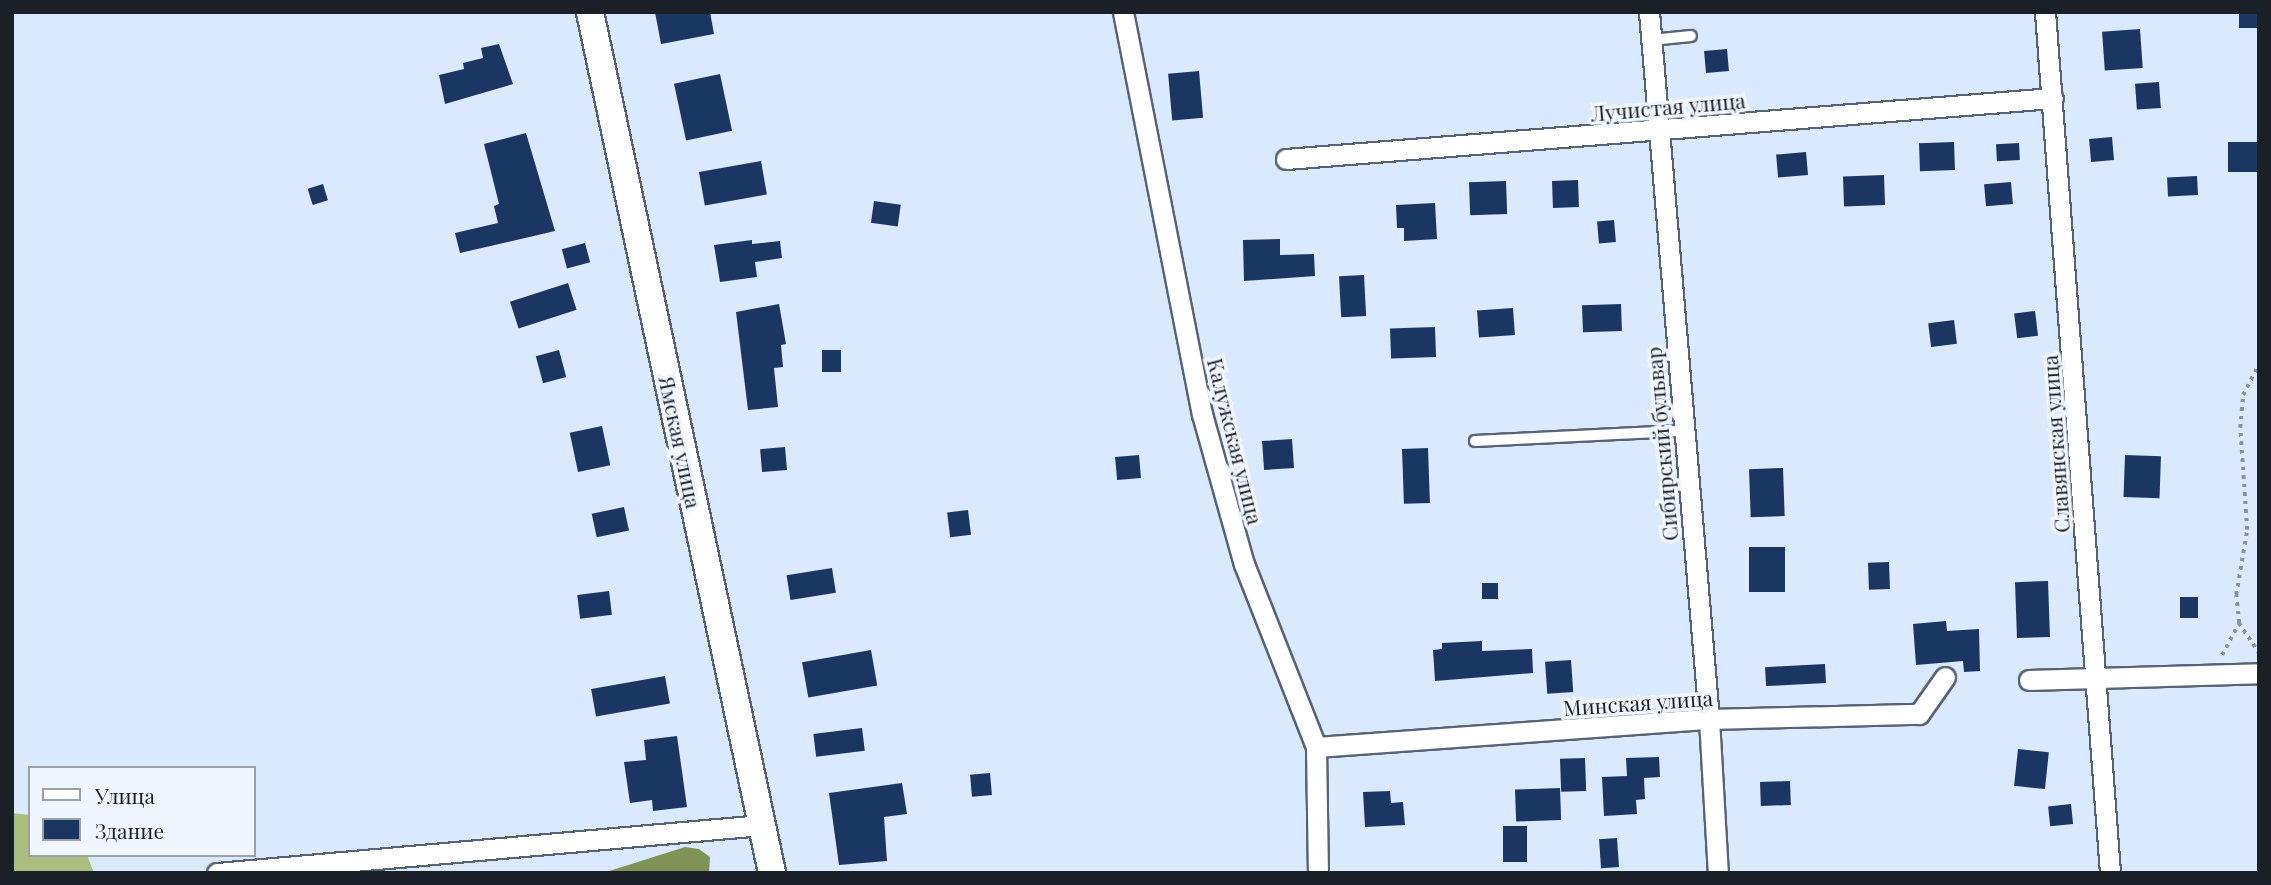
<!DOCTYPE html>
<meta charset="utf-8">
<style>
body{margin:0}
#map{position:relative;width:2271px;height:885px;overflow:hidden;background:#dbe9fe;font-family:"Playfair Display",serif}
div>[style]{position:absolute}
.forest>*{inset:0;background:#aabe80}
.water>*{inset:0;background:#809357}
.building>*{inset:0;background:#1a3663;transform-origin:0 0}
.path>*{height:3.5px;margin-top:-1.75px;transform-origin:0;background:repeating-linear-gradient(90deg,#8791a0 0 3.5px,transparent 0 8.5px)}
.roads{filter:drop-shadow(2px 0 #586476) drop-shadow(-2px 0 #586476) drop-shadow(0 2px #586476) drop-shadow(0 -2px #586476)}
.lane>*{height:10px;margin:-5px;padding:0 5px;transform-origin:5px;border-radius:5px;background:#fff}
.street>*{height:19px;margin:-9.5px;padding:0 9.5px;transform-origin:9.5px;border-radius:9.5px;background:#fff}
.secondary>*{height:26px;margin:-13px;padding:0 13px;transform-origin:13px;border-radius:13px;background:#fff}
span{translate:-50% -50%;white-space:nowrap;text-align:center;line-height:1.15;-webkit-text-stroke:7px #f0f5fe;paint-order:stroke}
.street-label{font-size:21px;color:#1b2027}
.frame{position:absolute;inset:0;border:14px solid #1b2027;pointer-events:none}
.legend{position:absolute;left:28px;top:766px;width:228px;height:91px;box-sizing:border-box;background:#f0f5fe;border:2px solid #9ba0a8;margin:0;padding:9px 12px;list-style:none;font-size:21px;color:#1b2027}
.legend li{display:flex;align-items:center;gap:14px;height:35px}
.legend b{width:35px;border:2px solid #9ba0a8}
</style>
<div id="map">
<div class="forest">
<i style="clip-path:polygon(12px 813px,30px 815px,30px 855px,87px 855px,94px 873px,12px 873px)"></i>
</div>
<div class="water">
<i style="clip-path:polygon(685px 847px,699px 849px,710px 857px,709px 873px,603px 873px)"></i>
</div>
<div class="building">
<i style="clip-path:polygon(655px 12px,710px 12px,714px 34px,661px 44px)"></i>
<i style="left:2239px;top:12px;width:20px;height:16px"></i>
<i style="left:2140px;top:29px;width:39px;height:38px;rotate:86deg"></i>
<i style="clip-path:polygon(499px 44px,513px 84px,445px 104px,439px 75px,464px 69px,463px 63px,483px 58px,481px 48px)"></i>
<i style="left:1727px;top:49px;width:22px;height:23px;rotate:85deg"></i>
<i style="left:1199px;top:71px;width:47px;height:31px;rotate:85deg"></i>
<i style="left:720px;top:74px;width:58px;height:47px;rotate:78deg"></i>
<i style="left:2159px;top:82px;width:26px;height:24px;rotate:86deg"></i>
<i style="clip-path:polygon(526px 133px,555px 231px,460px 253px,455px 233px,498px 223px,494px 206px,499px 204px,484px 144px)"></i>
<i style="left:2112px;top:137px;width:23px;height:23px;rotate:85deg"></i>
<i style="left:1954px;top:142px;width:28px;height:35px;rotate:88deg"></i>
<i style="left:2259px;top:142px;width:30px;height:31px;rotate:90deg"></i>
<i style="left:2019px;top:143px;width:17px;height:23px;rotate:87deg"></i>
<i style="left:1806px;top:152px;width:23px;height:30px;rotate:85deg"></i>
<i style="left:761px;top:161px;width:34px;height:63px;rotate:80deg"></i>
<i style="left:1884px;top:175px;width:30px;height:41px;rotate:88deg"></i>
<i style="left:2197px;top:176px;width:19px;height:30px;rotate:87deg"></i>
<i style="left:1578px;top:180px;width:27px;height:26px;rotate:88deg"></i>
<i style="left:1506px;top:181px;width:33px;height:37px;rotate:88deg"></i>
<i style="left:2011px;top:182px;width:22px;height:27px;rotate:85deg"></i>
<i style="left:323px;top:184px;width:17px;height:16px;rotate:73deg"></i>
<i style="left:874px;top:201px;width:27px;height:22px;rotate:8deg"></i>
<i style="clip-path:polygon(1435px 203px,1437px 239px,1404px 241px,1404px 228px,1397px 228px,1396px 205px)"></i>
<i style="left:1614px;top:220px;width:22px;height:17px;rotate:85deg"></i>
<i style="clip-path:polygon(1280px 239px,1280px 255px,1314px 254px,1315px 276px,1244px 281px,1243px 240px)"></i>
<i style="clip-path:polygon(752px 240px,752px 244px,780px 241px,782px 258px,755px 262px,757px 277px,720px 282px,714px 245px)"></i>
<i style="left:585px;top:243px;width:20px;height:24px;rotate:75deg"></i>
<i style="left:1364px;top:275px;width:41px;height:25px;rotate:87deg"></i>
<i style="left:568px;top:283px;width:28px;height:61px;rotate:72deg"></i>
<i style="clip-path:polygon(779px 304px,786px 344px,781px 345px,783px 367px,774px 368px,778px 407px,748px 410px,736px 312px)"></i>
<i style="left:1621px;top:304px;width:27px;height:39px;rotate:88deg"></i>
<i style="left:1513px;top:308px;width:27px;height:36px;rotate:86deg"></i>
<i style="left:2035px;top:311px;width:25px;height:21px;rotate:83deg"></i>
<i style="left:1954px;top:320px;width:24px;height:26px;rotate:83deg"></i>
<i style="left:1435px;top:327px;width:30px;height:45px;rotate:88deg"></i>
<i style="left:559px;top:350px;width:28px;height:24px;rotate:75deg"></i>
<i style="left:822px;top:350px;width:19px;height:22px"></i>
<i style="left:602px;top:426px;width:40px;height:33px;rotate:78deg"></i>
<i style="left:1292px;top:439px;width:29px;height:30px;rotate:86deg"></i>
<i style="left:785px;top:447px;width:23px;height:25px;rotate:85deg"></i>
<i style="left:1428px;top:448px;width:55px;height:26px;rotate:88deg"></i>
<i style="left:1139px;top:455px;width:23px;height:24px;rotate:85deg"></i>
<i style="left:2125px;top:455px;width:36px;height:42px;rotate:2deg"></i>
<i style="left:1783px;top:468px;width:48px;height:34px;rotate:88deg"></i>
<i style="left:624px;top:507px;width:24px;height:33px;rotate:78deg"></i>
<i style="left:968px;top:510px;width:25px;height:21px;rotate:83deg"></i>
<i style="left:1749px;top:547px;width:36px;height:45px"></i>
<i style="left:1889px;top:562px;width:27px;height:21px;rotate:88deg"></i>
<i style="left:832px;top:568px;width:25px;height:46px;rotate:81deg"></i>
<i style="left:2048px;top:581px;width:56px;height:33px;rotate:88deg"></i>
<i style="left:1482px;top:583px;width:16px;height:16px"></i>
<i style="left:609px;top:591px;width:24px;height:32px;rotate:83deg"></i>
<i style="left:2180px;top:597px;width:18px;height:21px"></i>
<i style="clip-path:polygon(1946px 621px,1947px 631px,1979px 629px,1980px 671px,1964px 672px,1963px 661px,1916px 665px,1913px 624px)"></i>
<i style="clip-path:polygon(1482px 641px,1482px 651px,1532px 649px,1533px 673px,1435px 681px,1433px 650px,1442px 649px,1442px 643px)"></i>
<i style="left:871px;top:650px;width:36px;height:70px;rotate:80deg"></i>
<i style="left:1571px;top:660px;width:32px;height:26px;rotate:86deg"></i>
<i style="left:1825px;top:664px;width:19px;height:60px;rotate:87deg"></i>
<i style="left:665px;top:676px;width:28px;height:75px;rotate:80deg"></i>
<i style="left:862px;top:728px;width:23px;height:49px;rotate:83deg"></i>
<i style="clip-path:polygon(677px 736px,687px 807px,653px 811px,652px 800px,630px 803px,624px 762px,646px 760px,644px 740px)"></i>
<i style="left:2018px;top:749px;width:31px;height:37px;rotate:6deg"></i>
<i style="clip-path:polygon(1659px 757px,1660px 777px,1644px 778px,1645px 799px,1636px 800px,1637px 814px,1604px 816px,1602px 777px,1627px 776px,1626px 758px)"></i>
<i style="left:1585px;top:758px;width:33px;height:25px;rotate:88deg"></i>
<i style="left:990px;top:773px;width:22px;height:20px;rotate:85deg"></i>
<i style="left:1790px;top:781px;width:24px;height:30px;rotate:88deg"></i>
<i style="clip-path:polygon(902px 783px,907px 814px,884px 817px,887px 861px,839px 865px,829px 793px)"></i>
<i style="left:1560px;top:788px;width:32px;height:45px;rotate:88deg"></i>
<i style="clip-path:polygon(1390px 791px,1391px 803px,1403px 802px,1405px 825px,1365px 827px,1363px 792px)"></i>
<i style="left:2071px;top:804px;width:20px;height:23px;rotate:84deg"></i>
<i style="left:1503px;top:826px;width:24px;height:36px"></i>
<i style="left:1617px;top:838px;width:29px;height:18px;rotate:86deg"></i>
</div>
<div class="path">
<i style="left:2239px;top:623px;width:36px;rotate:56deg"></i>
<i style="left:2222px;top:655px;width:36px;rotate:-62deg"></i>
<i style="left:2239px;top:623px;width:28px;rotate:-96deg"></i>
<i style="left:2236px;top:595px;width:66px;rotate:-80.4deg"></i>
<i style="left:2247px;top:530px;width:102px;rotate:-93.9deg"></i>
<i style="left:2240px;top:428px;width:33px;rotate:-85deg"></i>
<i style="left:2243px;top:395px;width:36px;rotate:-63deg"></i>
</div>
<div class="roads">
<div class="lane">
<i style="left:1651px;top:40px;width:40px;rotate:-5.7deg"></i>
<i style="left:1475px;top:441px;width:208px;rotate:-2.8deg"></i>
</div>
<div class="street">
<i style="left:1123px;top:12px;width:410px;rotate:78.9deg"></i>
<i style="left:1202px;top:414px;width:156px;rotate:74.4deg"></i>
<i style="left:1244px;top:564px;width:197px;rotate:68.5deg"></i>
<i style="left:1316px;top:747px;width:126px;rotate:89.1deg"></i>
<i style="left:1649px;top:12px;width:710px;rotate:85.15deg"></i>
<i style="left:1709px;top:719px;width:154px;rotate:86.7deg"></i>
<i style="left:2045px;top:12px;width:863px;rotate:85.68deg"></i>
<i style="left:1286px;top:159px;width:769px;rotate:-4.55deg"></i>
<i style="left:2029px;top:680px;width:230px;rotate:-1.7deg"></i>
<i style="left:1316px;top:747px;width:394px;rotate:-4.1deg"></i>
<i style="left:1709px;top:719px;width:210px;rotate:-1.4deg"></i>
<i style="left:1919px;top:714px;width:45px;rotate:-54.9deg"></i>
<i style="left:217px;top:873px;width:547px;rotate:-5.03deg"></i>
</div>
<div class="secondary">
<i style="left:590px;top:12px;width:880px;rotate:78.06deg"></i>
</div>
</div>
<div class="street-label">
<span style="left:1668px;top:106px;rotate:-5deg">Лучистая улица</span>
<span style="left:1236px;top:441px;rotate:76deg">Калужская улица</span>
<span style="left:681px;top:442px;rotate:78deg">Ямская улица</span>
<span style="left:1661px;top:444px;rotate:-95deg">Сибирский бульвар</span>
<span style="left:2055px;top:444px;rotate:-94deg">Славянская улица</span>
<span style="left:1638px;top:702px;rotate:-4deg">Минская улица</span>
</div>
<div class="frame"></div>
<ul class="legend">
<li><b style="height:9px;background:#fff"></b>Улица</li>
<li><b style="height:19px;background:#1a3663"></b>Здание</li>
</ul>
</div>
